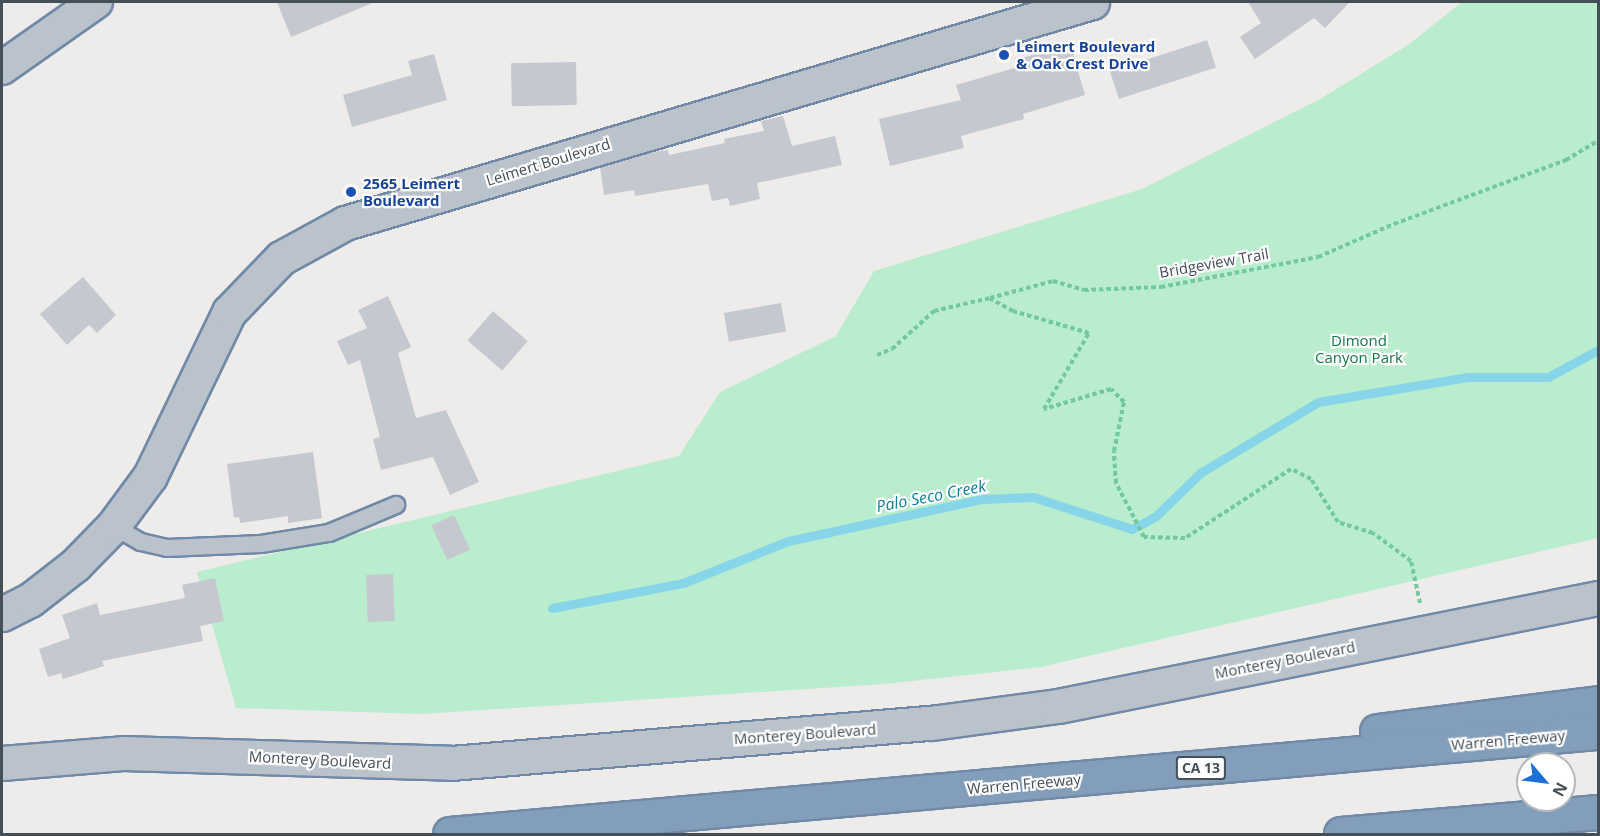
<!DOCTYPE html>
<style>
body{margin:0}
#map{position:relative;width:1600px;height:836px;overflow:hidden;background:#eeebeb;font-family:"Open Sans",sans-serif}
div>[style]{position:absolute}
.green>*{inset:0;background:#b9edcd}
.stream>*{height:9px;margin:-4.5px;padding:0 4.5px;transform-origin:4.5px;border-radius:4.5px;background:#87d5e9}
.building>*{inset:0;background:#c5c8ce;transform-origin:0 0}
.path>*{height:4px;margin-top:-2px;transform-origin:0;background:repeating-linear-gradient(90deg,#72c99e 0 4.5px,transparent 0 7.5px)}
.roads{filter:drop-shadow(2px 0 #6f89a6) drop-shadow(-2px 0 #6f89a6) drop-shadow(0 2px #6f89a6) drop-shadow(0 -2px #6f89a6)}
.service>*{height:16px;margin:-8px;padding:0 8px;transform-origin:8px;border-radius:8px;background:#bac3cb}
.minor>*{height:32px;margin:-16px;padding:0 16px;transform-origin:16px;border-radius:16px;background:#bac3cb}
.tertiary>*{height:33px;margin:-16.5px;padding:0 16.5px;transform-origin:16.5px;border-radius:16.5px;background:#bac3cb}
.motorway>*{height:33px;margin:-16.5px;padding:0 16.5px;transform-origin:16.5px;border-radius:16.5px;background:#839eba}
.dots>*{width:16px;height:16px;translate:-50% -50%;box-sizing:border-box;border:3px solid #fff;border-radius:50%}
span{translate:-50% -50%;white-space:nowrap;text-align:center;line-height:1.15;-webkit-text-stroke:4.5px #fff;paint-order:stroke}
.shield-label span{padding:2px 4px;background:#fff;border:2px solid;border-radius:4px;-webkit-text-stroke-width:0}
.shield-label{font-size:14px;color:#444f58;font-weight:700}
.transit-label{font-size:15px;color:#164399;font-weight:700}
.left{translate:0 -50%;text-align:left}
.street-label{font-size:15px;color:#444f58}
.park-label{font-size:15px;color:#187747}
.water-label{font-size:16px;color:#0f7d9a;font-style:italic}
.frame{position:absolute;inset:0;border:3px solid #444f58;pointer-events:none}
.north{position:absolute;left:1516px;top:752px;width:60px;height:60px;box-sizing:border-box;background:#fff;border:2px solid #b4b9bc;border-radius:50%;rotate:118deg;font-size:16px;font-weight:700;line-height:24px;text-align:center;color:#444f58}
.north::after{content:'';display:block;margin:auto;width:21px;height:27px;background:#1c6fd7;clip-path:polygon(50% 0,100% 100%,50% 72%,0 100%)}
</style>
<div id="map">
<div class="green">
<i style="clip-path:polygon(1462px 2px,1598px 2px,1598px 538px,1041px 667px,884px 684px,422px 714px,236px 708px,197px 572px,679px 456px,720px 392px,836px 336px,874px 271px,1142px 189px,1320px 99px,1408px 45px)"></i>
</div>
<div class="stream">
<i style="left:552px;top:608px;width:133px;rotate:-10.8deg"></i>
<i style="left:683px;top:583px;width:113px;rotate:-21.8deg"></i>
<i style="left:788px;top:541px;width:199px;rotate:-12.2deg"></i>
<i style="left:983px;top:499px;width:50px;rotate:-2.3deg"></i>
<i style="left:1033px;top:497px;width:104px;rotate:17.9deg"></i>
<i style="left:1132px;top:529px;width:27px;rotate:-28deg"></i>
<i style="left:1156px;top:516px;width:62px;rotate:-44.3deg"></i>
<i style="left:1200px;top:473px;width:138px;rotate:-31deg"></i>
<i style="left:1318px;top:402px;width:151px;rotate:-9.5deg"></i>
<i style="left:1467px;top:377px;width:81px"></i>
<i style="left:1548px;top:377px;width:57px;rotate:-28.4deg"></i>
</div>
<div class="building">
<i style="clip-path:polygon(277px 2px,375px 2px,291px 37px)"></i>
<i style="clip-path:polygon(1248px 2px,1350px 2px,1325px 28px,1314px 18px,1255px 59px,1240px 37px,1261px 23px)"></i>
<i style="left:1207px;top:40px;width:29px;height:102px;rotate:72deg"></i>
<i style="clip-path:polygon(1070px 44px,1085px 95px,1023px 114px,1024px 119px,961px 136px,964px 148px,890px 166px,879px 119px,961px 100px,956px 85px,1021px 66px,1019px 59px)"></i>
<i style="clip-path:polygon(434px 54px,447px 100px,352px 127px,343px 95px,412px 75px,408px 61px)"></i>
<i style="left:576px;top:62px;width:43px;height:65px;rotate:89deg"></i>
<i style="clip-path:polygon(783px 116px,792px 146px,835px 136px,842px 165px,757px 183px,760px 199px,730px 206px,728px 198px,712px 201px,708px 184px,635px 196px,634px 190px,604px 195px,600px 167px,648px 153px,668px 150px,669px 155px,725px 143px,724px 139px,764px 131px,761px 121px)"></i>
<i style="clip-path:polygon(83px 277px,116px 315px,97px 333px,89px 325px,67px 345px,40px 314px)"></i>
<i style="clip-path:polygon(388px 296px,411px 347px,398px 353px,416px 418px,446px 410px,479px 482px,450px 495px,433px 457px,381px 470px,373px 439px,380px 437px,360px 360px,348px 365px,337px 341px,367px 328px,358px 310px)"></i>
<i style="left:781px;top:303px;width:29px;height:58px;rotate:80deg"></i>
<i style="left:493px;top:311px;width:46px;height:39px;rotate:41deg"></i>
<i style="clip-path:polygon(313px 452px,322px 518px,288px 523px,288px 516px,240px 523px,239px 517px,234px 518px,227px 464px)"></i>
<i style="left:454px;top:515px;width:38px;height:25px;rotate:65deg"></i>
<i style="left:393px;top:574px;width:47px;height:27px;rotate:88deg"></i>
<i style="clip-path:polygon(215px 578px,224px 621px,200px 626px,203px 641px,102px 661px,104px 666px,63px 679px,61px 673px,48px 677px,39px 649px,70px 638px,62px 615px,97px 603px,100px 615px,185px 598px,182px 585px)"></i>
</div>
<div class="path">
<i style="left:877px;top:355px;width:16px;rotate:-22deg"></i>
<i style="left:892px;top:349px;width:57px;rotate:-42.1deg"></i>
<i style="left:934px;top:311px;width:57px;rotate:-13.1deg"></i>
<i style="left:1420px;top:603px;width:43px;rotate:-102.1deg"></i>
<i style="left:1411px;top:561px;width:47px;rotate:-143.6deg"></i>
<i style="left:1373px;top:533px;width:37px;rotate:-163deg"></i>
<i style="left:1338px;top:522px;width:51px;rotate:-122.1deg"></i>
<i style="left:1311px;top:479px;width:22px;rotate:-153deg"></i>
<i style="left:1291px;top:469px;width:126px;rotate:146.9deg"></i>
<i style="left:1185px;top:538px;width:41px;rotate:-178.6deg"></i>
<i style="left:1144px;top:537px;width:61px;rotate:-117.4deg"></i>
<i style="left:1116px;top:483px;width:32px;rotate:-94deg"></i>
<i style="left:1114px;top:451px;width:50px;rotate:-78.5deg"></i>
<i style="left:1124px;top:402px;width:18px;rotate:-135deg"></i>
<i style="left:1111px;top:389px;width:70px;rotate:163.4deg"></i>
<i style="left:1044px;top:409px;width:88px;rotate:-59.4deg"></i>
<i style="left:1089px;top:333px;width:79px;rotate:-163.9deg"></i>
<i style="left:1013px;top:311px;width:26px;rotate:-151deg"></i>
<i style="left:990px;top:298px;width:65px;rotate:-15.1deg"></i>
<i style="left:1053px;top:281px;width:32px;rotate:16deg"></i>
<i style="left:1084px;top:290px;width:77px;rotate:-2.2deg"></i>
<i style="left:1161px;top:287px;width:160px;rotate:-10.8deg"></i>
<i style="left:1318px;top:257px;width:83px;rotate:-23.5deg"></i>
<i style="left:1394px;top:224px;width:184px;rotate:-20.4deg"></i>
<i style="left:1566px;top:160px;width:37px;rotate:-31deg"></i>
</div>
<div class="roads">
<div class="service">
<i style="left:113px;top:526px;width:32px;rotate:30deg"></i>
<i style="left:141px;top:542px;width:27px;rotate:13deg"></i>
<i style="left:167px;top:548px;width:94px;rotate:-2.4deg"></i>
<i style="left:261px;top:544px;width:69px;rotate:-9.2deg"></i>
<i style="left:329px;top:533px;width:73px;rotate:-22.7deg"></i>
</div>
<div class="minor">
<i style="left:2px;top:68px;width:115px;rotate:-35.1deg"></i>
</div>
<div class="tertiary">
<i style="left:2px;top:614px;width:31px;rotate:-27deg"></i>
<i style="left:30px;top:600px;width:57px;rotate:-37.9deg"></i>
<i style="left:75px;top:565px;width:54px;rotate:-45.7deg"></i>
<i style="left:113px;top:526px;width:62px;rotate:-53.5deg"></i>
<i style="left:150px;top:476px;width:182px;rotate:-64.3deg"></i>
<i style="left:229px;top:312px;width:75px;rotate:-46.1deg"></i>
<i style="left:281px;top:258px;width:73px;rotate:-28.7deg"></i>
<i style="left:345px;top:223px;width:779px;rotate:-16.48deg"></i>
<i style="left:2px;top:763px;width:121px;rotate:-4.7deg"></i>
<i style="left:123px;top:753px;width:328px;rotate:1.7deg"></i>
<i style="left:451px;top:763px;width:483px;rotate:-4.8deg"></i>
<i style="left:932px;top:723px;width:127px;rotate:-7.7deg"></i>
<i style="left:1058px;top:706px;width:551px;rotate:-11.31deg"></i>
</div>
<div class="motorway">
<i style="left:1377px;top:731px;width:223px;rotate:-7.2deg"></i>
<i style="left:450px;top:834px;width:1153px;rotate:-5.08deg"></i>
<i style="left:1341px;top:834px;width:258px;rotate:-4.9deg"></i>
</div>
</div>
<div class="dots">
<i style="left:1004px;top:55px;background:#1a4fb4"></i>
<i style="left:351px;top:192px;background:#1a4fb4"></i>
</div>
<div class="shield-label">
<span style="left:1201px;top:768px">CA 13</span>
</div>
<div class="transit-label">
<span class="left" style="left:1016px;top:55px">Leimert Boulevard<br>&amp; Oak Crest Drive</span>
<span class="left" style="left:363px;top:192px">2565 Leimert<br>Boulevard</span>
</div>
<div class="street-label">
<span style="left:548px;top:162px;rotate:-17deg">Leimert Boulevard</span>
<span style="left:1214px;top:263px;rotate:-10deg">Bridgeview Trail</span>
<span style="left:1285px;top:660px;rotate:-11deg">Monterey Boulevard</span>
<span style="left:805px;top:734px;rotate:-4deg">Monterey Boulevard</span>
<span style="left:1508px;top:740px;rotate:-5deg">Warren Freeway</span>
<span style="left:320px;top:760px;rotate:3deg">Monterey Boulevard</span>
<span style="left:1024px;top:784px;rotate:-5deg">Warren Freeway</span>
</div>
<div class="park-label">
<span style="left:1359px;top:349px">Dimond<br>Canyon Park</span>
</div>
<div class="water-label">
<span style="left:931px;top:496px;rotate:-11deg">Palo Seco Creek</span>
</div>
<div class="frame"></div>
<div class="north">N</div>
</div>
